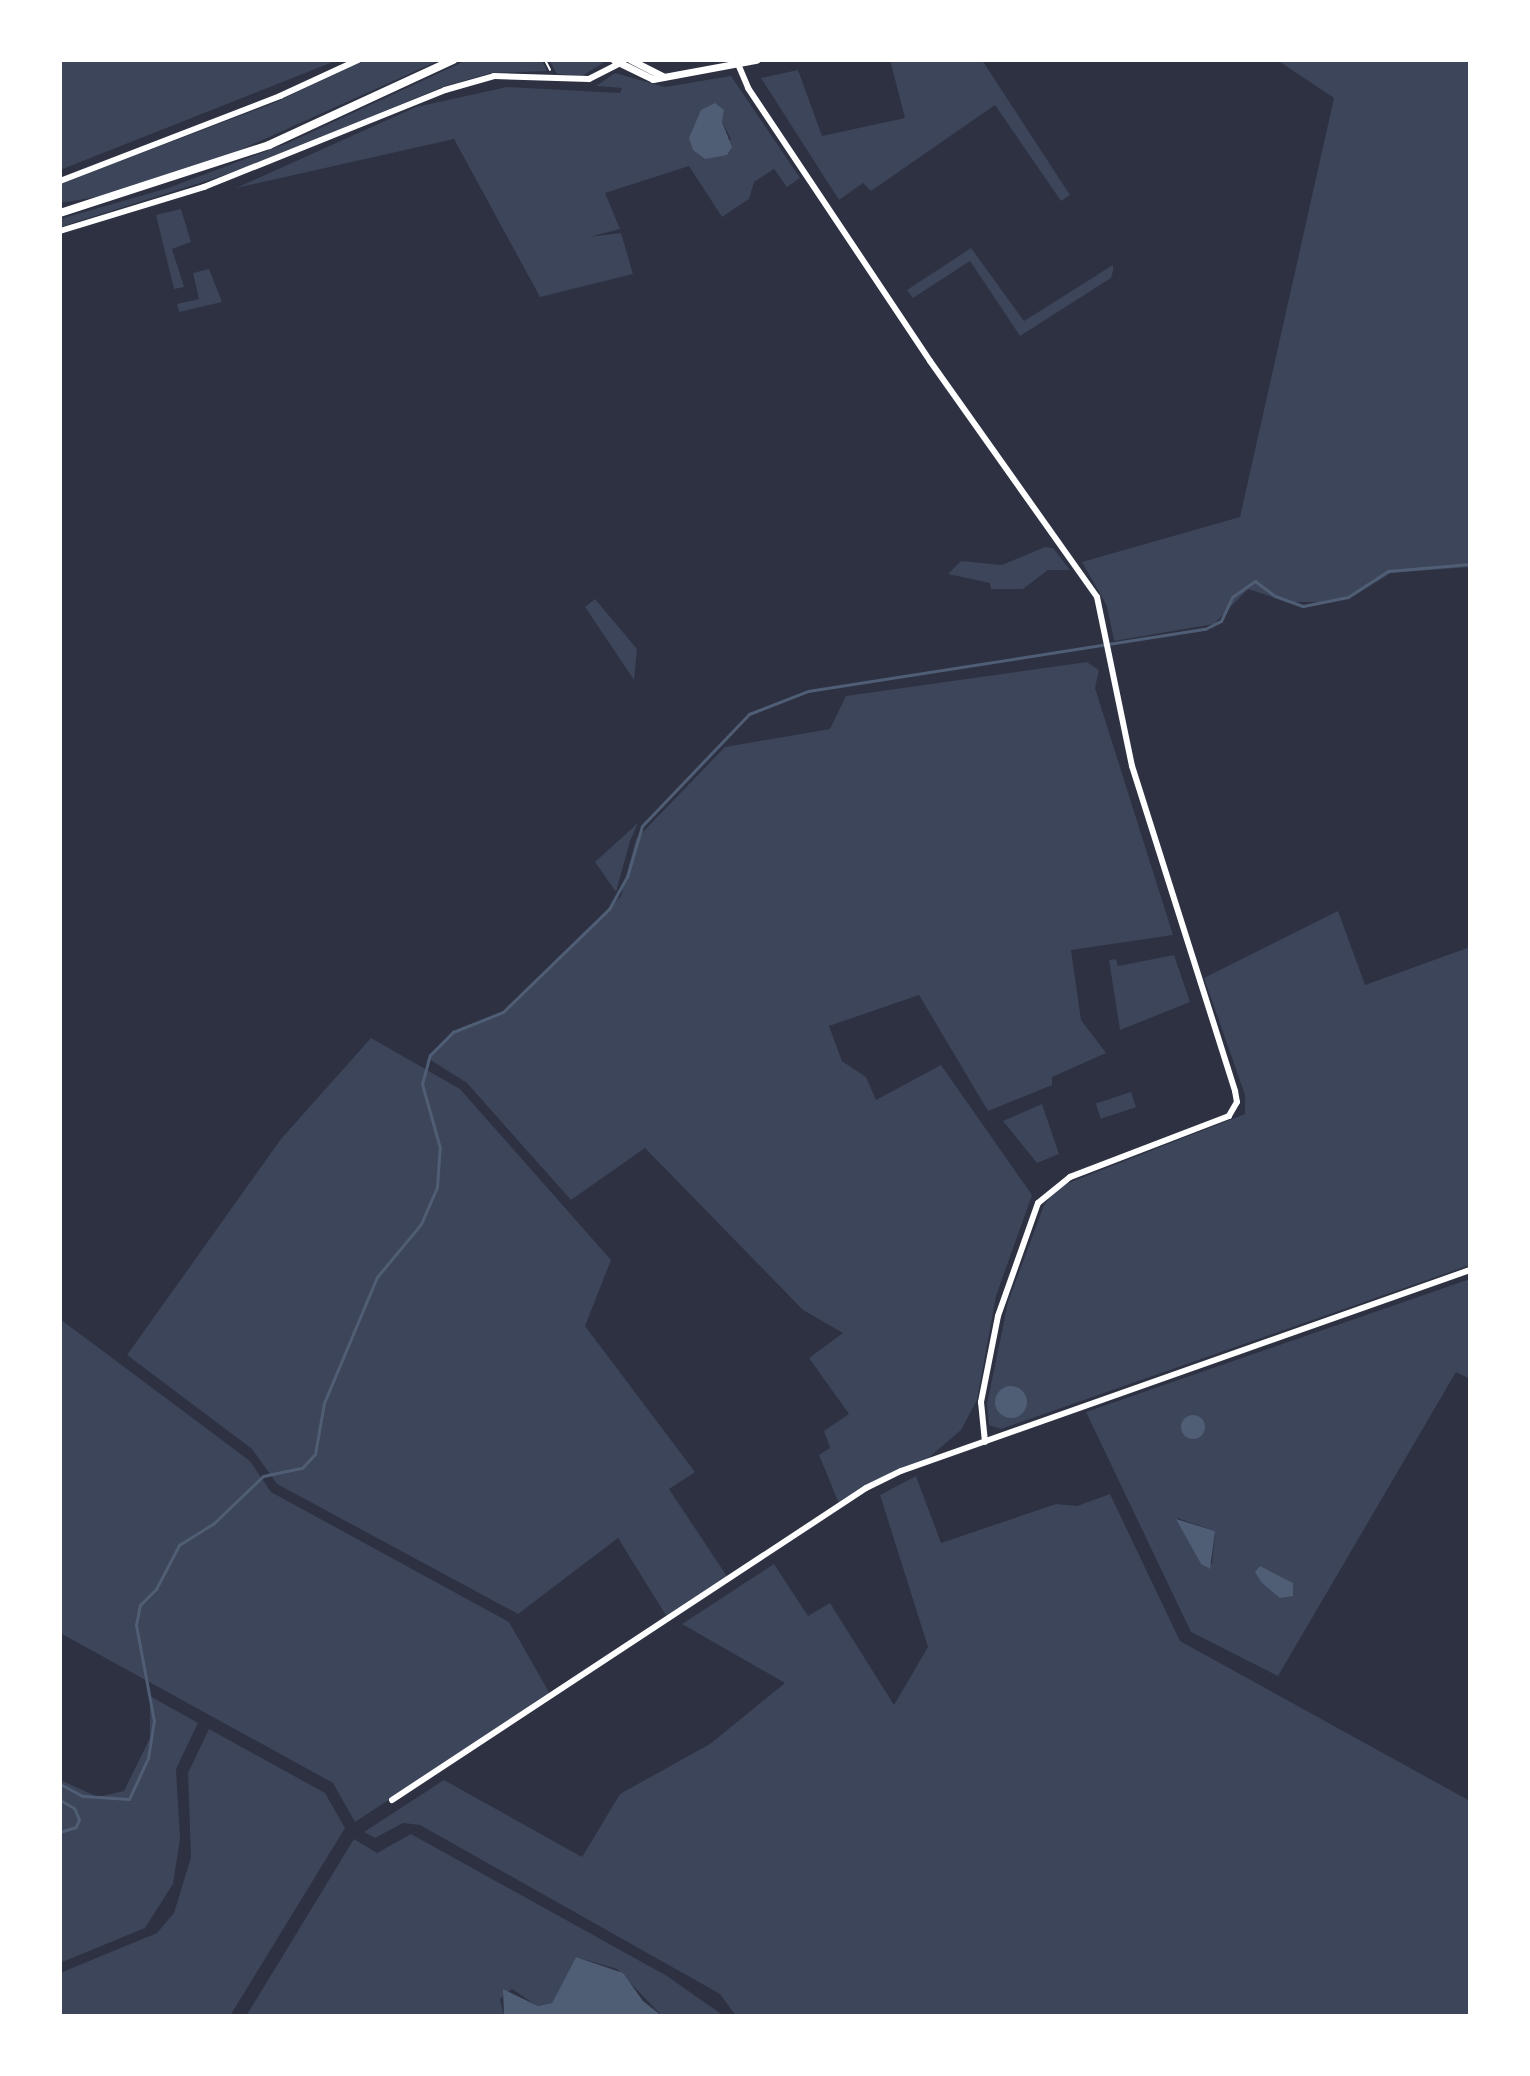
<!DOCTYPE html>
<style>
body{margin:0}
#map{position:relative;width:1530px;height:2076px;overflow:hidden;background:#2d3142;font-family:Ubuntu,sans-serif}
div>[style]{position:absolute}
.green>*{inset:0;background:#3c4559;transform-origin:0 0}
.water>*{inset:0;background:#4f5d75}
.round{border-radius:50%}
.stream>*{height:3px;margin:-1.5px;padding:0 1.5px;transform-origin:1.5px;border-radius:1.5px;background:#4f5d75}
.path>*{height:2px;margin:-1px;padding:0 1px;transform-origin:1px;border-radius:1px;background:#fff}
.minor>*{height:6px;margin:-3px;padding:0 3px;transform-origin:3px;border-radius:3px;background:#fff}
.tertiary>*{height:7px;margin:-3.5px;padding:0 3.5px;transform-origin:3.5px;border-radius:3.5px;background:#fff}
.secondary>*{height:8px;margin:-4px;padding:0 4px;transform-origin:4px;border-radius:4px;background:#fff}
span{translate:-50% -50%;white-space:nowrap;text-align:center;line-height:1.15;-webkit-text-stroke:7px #fff;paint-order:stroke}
.frame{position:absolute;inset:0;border:62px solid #fff;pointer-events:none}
</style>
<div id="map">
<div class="green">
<i style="clip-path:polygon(60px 60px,338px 60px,60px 170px)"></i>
<i style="clip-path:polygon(365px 60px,440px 60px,229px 155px,109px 195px,60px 203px,60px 184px,274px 103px)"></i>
<i style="clip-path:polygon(467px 60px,542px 60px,547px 71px,491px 73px,445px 86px,241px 170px,60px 227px,60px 219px,168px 188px,288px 143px)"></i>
<i style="clip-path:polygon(549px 60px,603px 60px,603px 63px,582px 76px,557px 74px)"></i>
<i style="clip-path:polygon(890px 60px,982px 60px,1070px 195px,1061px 201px,995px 105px,871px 191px,863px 183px,839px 200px,761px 78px,798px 70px,822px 136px,905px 118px)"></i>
<i style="clip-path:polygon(1277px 60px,1470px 60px,1470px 567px,1391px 573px,1352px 597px,1331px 602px,1287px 602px,1248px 589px,1214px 624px,1114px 641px,1107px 606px,1082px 562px,1240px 517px,1334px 98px)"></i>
<i style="clip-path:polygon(evenodd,615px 73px,665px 87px,731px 76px,800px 178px,787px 187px,774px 169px,754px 182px,749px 199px,722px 217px,689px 166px,605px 193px,620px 229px,589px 237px,621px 233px,633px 274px,540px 297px,454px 139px,236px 188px,416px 107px,507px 87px,620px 93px,622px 88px,596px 86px,615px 73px,722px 122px,731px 139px,705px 159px,722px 122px)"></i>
<i style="clip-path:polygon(181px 209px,191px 242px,172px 249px,184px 287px,174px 289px,156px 215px)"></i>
<i style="clip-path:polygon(971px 248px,1024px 321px,1113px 265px,1113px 271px,1111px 278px,1020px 336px,970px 261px,913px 298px,907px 290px)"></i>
<i style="clip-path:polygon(209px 269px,222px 302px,179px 312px,177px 304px,199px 299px,193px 273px)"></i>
<i style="clip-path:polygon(1045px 547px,1053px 548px,1070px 570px,1048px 570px,1023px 589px,991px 589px,990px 583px,948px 574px,961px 561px,1002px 565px)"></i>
<i style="clip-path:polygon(595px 599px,637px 649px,634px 680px,585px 607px)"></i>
<i style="clip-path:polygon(1087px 662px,1099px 670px,1095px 688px,1173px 935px,1071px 950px,1081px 1020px,1106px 1053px,1052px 1077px,1052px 1085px,988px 1111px,919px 995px,829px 1026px,842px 1061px,866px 1077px,876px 1100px,941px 1065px,1032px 1195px,996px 1296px,977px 1400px,961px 1430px,926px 1460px,892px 1473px,840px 1506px,819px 1455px,830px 1448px,824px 1431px,849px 1414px,809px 1358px,843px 1333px,803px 1310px,645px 1148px,571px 1200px,467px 1083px,429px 1059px,453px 1033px,504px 1013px,621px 896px,636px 839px,725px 747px,830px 729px,846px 696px)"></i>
<i style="clip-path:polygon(638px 823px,630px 841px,616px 892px,595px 862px)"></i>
<i style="clip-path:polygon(1338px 911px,1365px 985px,1470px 947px,1470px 1265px,1001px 1429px,989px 1425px,987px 1404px,1008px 1302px,1044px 1205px,1058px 1187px,1245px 1114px,1245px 1095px,1204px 978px)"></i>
<i style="clip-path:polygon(1174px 955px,1190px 1002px,1120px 1030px,1109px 960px,1116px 959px,1118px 966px)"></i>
<i style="clip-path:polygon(371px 1038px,460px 1089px,611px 1260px,585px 1326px,695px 1472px,669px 1489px,728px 1578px,667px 1617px,618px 1538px,518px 1614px,277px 1484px,252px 1449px,127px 1355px,281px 1139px)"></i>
<i style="left:1131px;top:1092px;width:16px;height:37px;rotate:72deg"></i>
<i style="clip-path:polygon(1042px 1104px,1059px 1154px,1037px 1163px,1003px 1121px)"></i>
<i style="clip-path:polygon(evenodd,1470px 1279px,1470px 1379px,1456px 1372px,1278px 1676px,1191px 1632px,1086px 1412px,1470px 1279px,1177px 1518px,1215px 1531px,1212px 1564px,1201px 1564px,1177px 1518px)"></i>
<i style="clip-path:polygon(60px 1319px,250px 1461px,271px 1492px,509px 1622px,550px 1694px,355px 1822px,333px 1783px,60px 1633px)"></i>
<i style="clip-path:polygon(916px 1476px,941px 1543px,1056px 1504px,1077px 1506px,1110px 1494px,1180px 1641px,1470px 1801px,1470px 2016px,736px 2016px,720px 1994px,420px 1825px,403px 1823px,375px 1838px,364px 1832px,444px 1780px,582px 1857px,620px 1794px,710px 1744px,785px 1683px,682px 1624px,774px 1564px,808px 1616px,830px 1603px,894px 1705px,928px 1647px,880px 1495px)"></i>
<i style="clip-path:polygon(150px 1696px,198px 1723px,176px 1769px,180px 1839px,173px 1884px,145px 1928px,60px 1963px,60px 1780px,98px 1797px,124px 1791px,150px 1738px)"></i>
<i style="clip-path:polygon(209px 1729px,325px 1793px,345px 1828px,230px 2016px,60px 2016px,60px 1973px,157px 1933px,174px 1913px,191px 1857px,188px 1773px)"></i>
<i style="clip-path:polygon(411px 1834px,667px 1976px,724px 2016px,662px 2016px,617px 1969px,576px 1957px,552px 2003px,537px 2006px,512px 1989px,500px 1999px,504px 2016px,246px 2016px,354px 1839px,377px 1853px)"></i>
</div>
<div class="water">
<i style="clip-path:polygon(715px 103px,724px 110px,722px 122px,732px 147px,727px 155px,705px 159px,693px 150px,689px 138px,701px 110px)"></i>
<i class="round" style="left:995px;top:1386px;width:32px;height:32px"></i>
<i class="round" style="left:1181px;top:1415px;width:24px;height:24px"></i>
<i style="clip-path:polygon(1176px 1519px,1215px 1531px,1210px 1569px,1201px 1564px)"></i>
<i style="clip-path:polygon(1260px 1566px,1293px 1583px,1293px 1596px,1280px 1598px,1262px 1583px,1255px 1572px)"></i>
<i style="clip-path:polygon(576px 1957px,623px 1973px,643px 2001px,662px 2016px,504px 2016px,503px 1989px,538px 2006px,552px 2003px)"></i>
</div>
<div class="stream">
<i style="left:60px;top:1784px;width:26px;rotate:28deg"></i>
<i style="left:83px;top:1796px;width:46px;rotate:3.7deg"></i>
<i style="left:129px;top:1799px;width:45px;rotate:-65.1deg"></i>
<i style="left:148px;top:1758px;width:37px;rotate:-81deg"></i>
<i style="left:154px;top:1721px;width:98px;rotate:-100.6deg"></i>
<i style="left:136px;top:1625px;width:20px;rotate:-79deg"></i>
<i style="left:140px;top:1605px;width:23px;rotate:-45deg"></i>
<i style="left:156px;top:1589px;width:50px;rotate:-62.4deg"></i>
<i style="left:179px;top:1545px;width:40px;rotate:-32deg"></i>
<i style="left:213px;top:1524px;width:69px;rotate:-43.8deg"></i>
<i style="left:263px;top:1476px;width:40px;rotate:-12deg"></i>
<i style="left:302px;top:1468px;width:19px;rotate:-47deg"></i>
<i style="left:315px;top:1454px;width:52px;rotate:-80deg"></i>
<i style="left:324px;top:1403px;width:137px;rotate:-67.2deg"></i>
<i style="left:377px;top:1277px;width:69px;rotate:-50.3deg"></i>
<i style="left:421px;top:1224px;width:40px;rotate:-66.6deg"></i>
<i style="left:437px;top:1187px;width:39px;rotate:-86deg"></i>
<i style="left:440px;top:1148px;width:66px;rotate:-105.7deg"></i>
<i style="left:422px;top:1084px;width:30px;rotate:-75deg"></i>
<i style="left:430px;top:1055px;width:33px;rotate:-45deg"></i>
<i style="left:453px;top:1032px;width:54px;rotate:-21.8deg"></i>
<i style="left:503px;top:1012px;width:148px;rotate:-44.2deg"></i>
<i style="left:609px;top:909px;width:37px;rotate:-61deg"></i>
<i style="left:627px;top:877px;width:53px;rotate:-73.6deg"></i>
<i style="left:642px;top:826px;width:155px;rotate:-46.3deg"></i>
<i style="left:749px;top:714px;width:63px;rotate:-21.3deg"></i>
<i style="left:808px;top:691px;width:402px;rotate:-8.9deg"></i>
<i style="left:1205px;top:629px;width:18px;rotate:-27deg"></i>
<i style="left:1221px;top:621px;width:26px;rotate:-65deg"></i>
<i style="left:1232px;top:597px;width:28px;rotate:-35deg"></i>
<i style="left:1255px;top:581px;width:25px;rotate:37deg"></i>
<i style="left:1275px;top:596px;width:30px;rotate:20deg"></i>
<i style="left:1303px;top:606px;width:46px;rotate:-11.3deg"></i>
<i style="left:1348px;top:597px;width:48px;rotate:-33deg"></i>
<i style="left:1388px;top:571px;width:82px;rotate:-4.9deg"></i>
<i style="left:60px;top:1800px;width:16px;rotate:30deg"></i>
<i style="left:74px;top:1808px;width:12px;rotate:66deg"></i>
<i style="left:79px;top:1819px;width:9px;rotate:111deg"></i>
<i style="left:76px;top:1827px;width:17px;rotate:163deg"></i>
</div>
<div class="path">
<i style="left:545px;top:60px;width:11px;rotate:63deg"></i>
</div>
<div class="minor">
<i style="left:738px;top:64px;width:26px;rotate:67deg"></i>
<i style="left:748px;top:88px;width:328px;rotate:56.3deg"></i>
<i style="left:930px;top:361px;width:289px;rotate:54.7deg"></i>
<i style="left:1097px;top:597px;width:173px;rotate:78.3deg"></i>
<i style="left:1132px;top:766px;width:341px;rotate:72.4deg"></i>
<i style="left:1235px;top:1091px;width:11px;rotate:80deg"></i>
<i style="left:1237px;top:1102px;width:16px;rotate:120deg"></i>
<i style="left:1229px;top:1116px;width:170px;rotate:159deg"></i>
<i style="left:1070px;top:1177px;width:41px;rotate:140.9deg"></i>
<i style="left:1038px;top:1203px;width:120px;rotate:109.5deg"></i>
<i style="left:998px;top:1316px;width:88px;rotate:101.2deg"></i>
<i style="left:981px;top:1402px;width:40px;rotate:84.3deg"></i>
<i style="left:60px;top:181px;width:236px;rotate:-21.1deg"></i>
<i style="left:280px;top:96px;width:86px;rotate:-24.8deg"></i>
<i style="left:60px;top:231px;width:151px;rotate:-17deg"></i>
<i style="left:204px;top:187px;width:260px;rotate:-21.9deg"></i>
<i style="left:445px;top:90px;width:51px;rotate:-15.9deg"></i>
<i style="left:494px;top:76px;width:95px;rotate:1.8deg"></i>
<i style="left:589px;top:79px;width:33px;rotate:-27deg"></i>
<i style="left:392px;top:1800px;width:567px;rotate:-33.35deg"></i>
<i style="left:866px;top:1488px;width:39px;rotate:-26deg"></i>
<i style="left:901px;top:1471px;width:603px;rotate:-19.46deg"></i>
</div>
<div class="tertiary">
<i style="left:614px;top:60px;width:43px;rotate:26deg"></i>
<i style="left:653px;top:79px;width:105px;rotate:-10.5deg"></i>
<i style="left:631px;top:60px;width:36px;rotate:27deg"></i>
</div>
<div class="secondary">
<i style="left:60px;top:213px;width:220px;rotate:-18deg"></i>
<i style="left:269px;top:145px;width:203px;rotate:-24.8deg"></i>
</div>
<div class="frame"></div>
</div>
